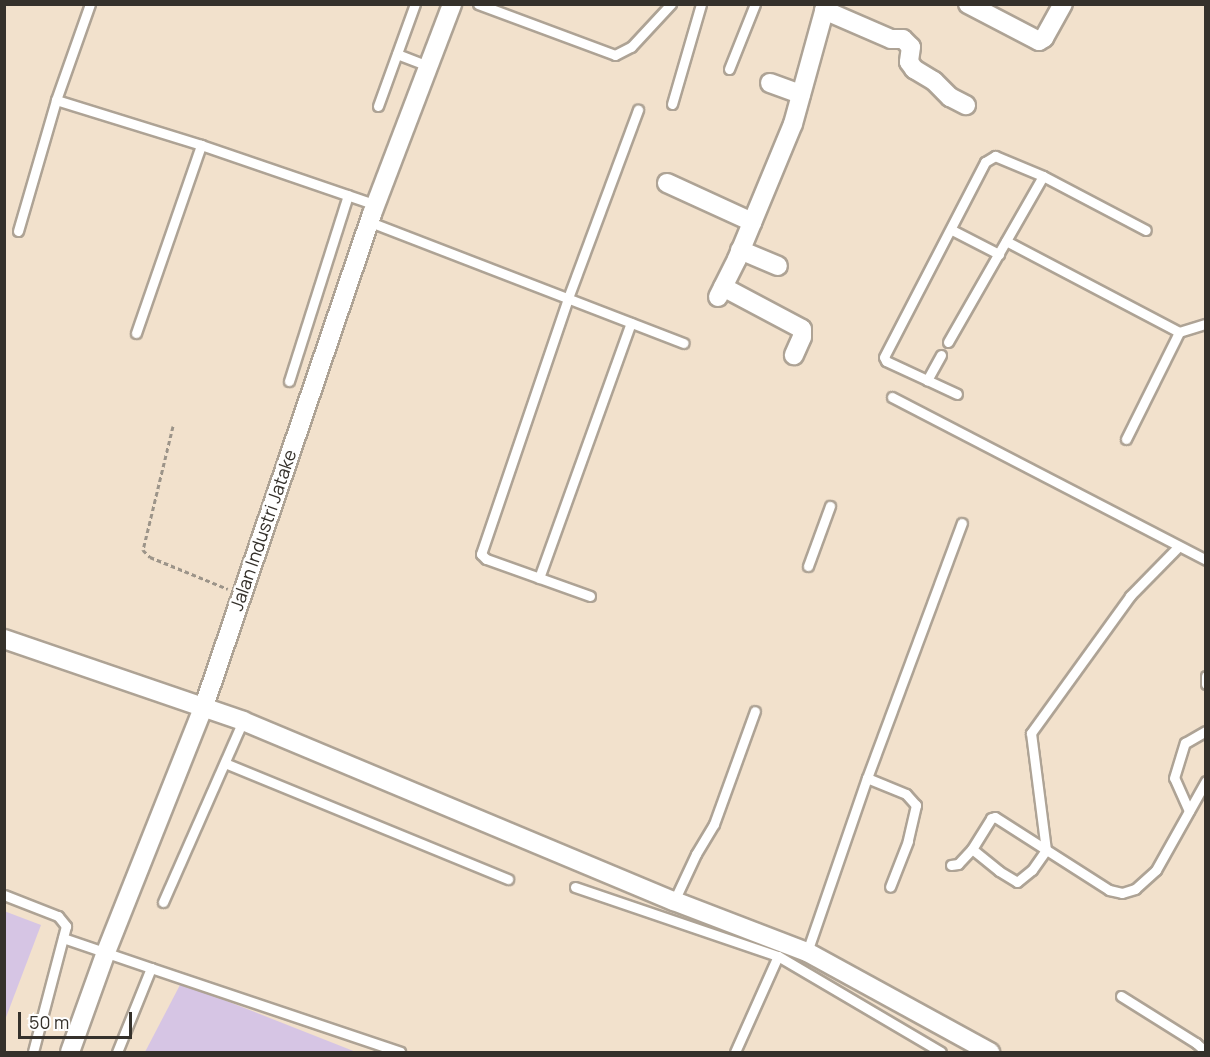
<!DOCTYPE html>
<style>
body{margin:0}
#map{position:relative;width:1210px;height:1057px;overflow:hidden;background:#f8ecdd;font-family:Manrope,sans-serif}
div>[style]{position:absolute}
.built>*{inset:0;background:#f2e1cc;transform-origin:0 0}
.building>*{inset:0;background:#d6c5e4}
.path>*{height:3px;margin-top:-1.5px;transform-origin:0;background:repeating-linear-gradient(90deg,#9c9489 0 4.5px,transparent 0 7.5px)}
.roads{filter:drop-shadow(2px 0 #aea395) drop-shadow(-2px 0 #aea395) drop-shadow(0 2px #aea395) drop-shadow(0 -2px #aea395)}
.service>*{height:9px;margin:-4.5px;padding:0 4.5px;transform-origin:4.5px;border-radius:4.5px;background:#fff}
.minor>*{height:18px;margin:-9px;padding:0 9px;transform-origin:9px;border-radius:9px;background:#fff}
span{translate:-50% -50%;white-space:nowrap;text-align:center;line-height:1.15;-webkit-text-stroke:4.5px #fff;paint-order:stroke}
.street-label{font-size:18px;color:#35312b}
.frame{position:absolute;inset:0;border:6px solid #35312b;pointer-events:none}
.scale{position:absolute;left:18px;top:1012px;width:114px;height:27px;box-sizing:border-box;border:3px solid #35312b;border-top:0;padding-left:8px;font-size:18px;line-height:21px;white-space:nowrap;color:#35312b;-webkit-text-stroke:4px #fff;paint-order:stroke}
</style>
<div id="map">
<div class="built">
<i style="left:5px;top:5px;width:1200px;height:1047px"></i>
</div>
<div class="building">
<i style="clip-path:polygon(4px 911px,41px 925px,5px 1020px,4px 1020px)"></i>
<i style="clip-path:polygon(181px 983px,356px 1052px,145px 1052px)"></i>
</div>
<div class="path">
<i style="left:173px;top:426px;width:128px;rotate:103.6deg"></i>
<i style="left:143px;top:550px;width:10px;rotate:45deg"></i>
<i style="left:150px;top:557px;width:84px;rotate:22.3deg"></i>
</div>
<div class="roads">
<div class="service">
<i style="left:478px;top:4px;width:146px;rotate:20.4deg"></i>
<i style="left:615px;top:55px;width:18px;rotate:-27deg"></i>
<i style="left:631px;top:47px;width:59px;rotate:-47.1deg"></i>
<i style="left:397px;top:54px;width:33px;rotate:21deg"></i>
<i style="left:729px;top:69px;width:70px;rotate:-68.2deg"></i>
<i style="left:56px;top:100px;width:152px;rotate:17.2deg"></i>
<i style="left:201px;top:145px;width:185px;rotate:18.9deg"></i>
<i style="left:672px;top:104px;width:104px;rotate:-73.8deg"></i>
<i style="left:378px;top:106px;width:109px;rotate:-70.1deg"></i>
<i style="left:370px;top:222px;width:336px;rotate:21.1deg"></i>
<i style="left:952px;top:230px;width:53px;rotate:27.1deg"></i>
<i style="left:18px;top:231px;width:136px;rotate:-73.8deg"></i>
<i style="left:56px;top:100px;width:102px;rotate:-70.5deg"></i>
<i style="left:1006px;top:241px;width:195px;rotate:27.7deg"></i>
<i style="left:1179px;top:332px;width:28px;rotate:-17deg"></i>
<i style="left:136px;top:333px;width:199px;rotate:-70.9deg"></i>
<i style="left:948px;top:342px;width:191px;rotate:-60.2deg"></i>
<i style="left:1043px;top:176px;width:116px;rotate:27.7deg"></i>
<i style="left:941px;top:355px;width:29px;rotate:119deg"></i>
<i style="left:927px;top:380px;width:33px;rotate:25deg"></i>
<i style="left:927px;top:380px;width:45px;rotate:-155.1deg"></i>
<i style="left:886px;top:361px;width:4px;rotate:-117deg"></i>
<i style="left:884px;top:357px;width:220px;rotate:-62.6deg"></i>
<i style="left:985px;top:162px;width:12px;rotate:-31deg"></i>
<i style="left:995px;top:156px;width:52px;rotate:22.6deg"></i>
<i style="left:289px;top:381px;width:195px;rotate:-72.4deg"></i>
<i style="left:892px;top:397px;width:354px;rotate:27.4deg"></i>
<i style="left:1126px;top:439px;width:119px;rotate:-63.6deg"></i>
<i style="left:808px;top:566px;width:64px;rotate:-69.9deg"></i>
<i style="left:539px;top:578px;width:271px;rotate:-70.2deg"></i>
<i style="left:590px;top:596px;width:110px;rotate:-160.4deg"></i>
<i style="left:486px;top:559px;width:7px;rotate:-135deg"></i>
<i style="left:481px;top:554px;width:270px;rotate:-71.2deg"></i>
<i style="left:568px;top:298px;width:201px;rotate:-69.6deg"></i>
<i style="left:1206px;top:676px;width:8px;rotate:90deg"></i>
<i style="left:225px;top:763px;width:306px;rotate:22.3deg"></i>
<i style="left:867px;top:778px;width:42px;rotate:22.3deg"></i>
<i style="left:906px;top:794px;width:15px;rotate:48deg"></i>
<i style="left:916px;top:805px;width:37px;rotate:103deg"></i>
<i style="left:908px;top:841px;width:49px;rotate:111.4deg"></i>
<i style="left:1189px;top:811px;width:36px;rotate:-114deg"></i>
<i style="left:1174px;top:778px;width:37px;rotate:-73deg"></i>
<i style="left:1185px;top:743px;width:24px;rotate:-30deg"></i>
<i style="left:972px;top:849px;width:35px;rotate:39deg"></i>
<i style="left:999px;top:871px;width:21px;rotate:31deg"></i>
<i style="left:1017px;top:882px;width:19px;rotate:-39deg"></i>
<i style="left:1032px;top:870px;width:24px;rotate:-55deg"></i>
<i style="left:1046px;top:850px;width:118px;rotate:-97.3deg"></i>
<i style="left:1031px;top:733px;width:169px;rotate:-54.1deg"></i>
<i style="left:1130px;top:596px;width:69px;rotate:-45.6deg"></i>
<i style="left:951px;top:865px;width:7px;rotate:-8deg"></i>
<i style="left:958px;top:864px;width:21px;rotate:-47deg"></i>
<i style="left:972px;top:849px;width:36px;rotate:-58deg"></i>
<i style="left:991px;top:818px;width:4px;rotate:-14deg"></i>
<i style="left:995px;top:817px;width:135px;rotate:32.6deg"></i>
<i style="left:1109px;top:890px;width:13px;rotate:13deg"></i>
<i style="left:1122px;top:893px;width:14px;rotate:-17deg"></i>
<i style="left:1135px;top:889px;width:28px;rotate:-42deg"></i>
<i style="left:1156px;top:870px;width:102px;rotate:-60.7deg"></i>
<i style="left:575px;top:887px;width:214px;rotate:18.8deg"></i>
<i style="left:778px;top:956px;width:189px;rotate:30.5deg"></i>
<i style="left:4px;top:895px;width:58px;rotate:21.3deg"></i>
<i style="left:58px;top:916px;width:13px;rotate:51deg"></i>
<i style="left:66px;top:926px;width:130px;rotate:104.7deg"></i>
<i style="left:674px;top:901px;width:52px;rotate:-64.9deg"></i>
<i style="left:696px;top:854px;width:35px;rotate:-59deg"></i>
<i style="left:714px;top:824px;width:120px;rotate:-70.1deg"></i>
<i style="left:163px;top:902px;width:198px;rotate:-66.2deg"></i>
<i style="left:63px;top:938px;width:93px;rotate:18.8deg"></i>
<i style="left:151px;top:968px;width:91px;rotate:112deg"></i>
<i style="left:807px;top:952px;width:184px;rotate:-71deg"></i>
<i style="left:867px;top:778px;width:272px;rotate:-69.6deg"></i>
<i style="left:151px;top:968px;width:263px;rotate:18.6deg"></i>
<i style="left:1121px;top:996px;width:89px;rotate:32.1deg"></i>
<i style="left:1196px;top:1043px;width:13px;rotate:42deg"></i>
<i style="left:735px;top:1052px;width:105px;rotate:-65.9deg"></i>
</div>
<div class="minor">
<i style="left:968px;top:4px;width:80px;rotate:27.5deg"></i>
<i style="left:1039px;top:41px;width:6px;rotate:-31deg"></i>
<i style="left:1044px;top:38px;width:39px;rotate:-61deg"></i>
<i style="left:824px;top:10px;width:73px;rotate:23.4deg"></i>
<i style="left:891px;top:39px;width:12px"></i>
<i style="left:903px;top:39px;width:11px;rotate:45deg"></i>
<i style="left:911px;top:47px;width:15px;rotate:98deg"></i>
<i style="left:909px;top:62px;width:9px;rotate:54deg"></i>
<i style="left:914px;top:69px;width:23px;rotate:31deg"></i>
<i style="left:934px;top:81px;width:23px;rotate:45deg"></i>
<i style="left:950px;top:97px;width:18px;rotate:27deg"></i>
<i style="left:770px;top:83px;width:33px;rotate:20deg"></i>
<i style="left:667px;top:183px;width:94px;rotate:24.6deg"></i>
<i style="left:740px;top:250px;width:41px;rotate:22.8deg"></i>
<i style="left:723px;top:287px;width:89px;rotate:28deg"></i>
<i style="left:802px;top:329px;width:8px;rotate:90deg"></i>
<i style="left:802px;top:337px;width:20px;rotate:114deg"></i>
<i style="left:718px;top:297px;width:42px;rotate:-63.4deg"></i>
<i style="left:737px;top:259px;width:146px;rotate:-67.5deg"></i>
<i style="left:793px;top:124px;width:124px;rotate:-74.6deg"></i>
<i style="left:4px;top:639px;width:253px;rotate:18.9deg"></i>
<i style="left:243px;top:721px;width:467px;rotate:22.7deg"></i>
<i style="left:674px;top:901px;width:142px;rotate:21deg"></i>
<i style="left:807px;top:952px;width:209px;rotate:28.7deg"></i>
<i style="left:70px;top:1052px;width:106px;rotate:-70.2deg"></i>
<i style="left:106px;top:952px;width:265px;rotate:-68.3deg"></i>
<i style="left:204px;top:706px;width:520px;rotate:-71.15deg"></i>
<i style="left:372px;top:214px;width:225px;rotate:-69.1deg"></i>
</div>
</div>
<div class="street-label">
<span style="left:263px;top:530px;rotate:-71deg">Jalan Industri Jatake</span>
</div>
<div class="frame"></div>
<div class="scale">50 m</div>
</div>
